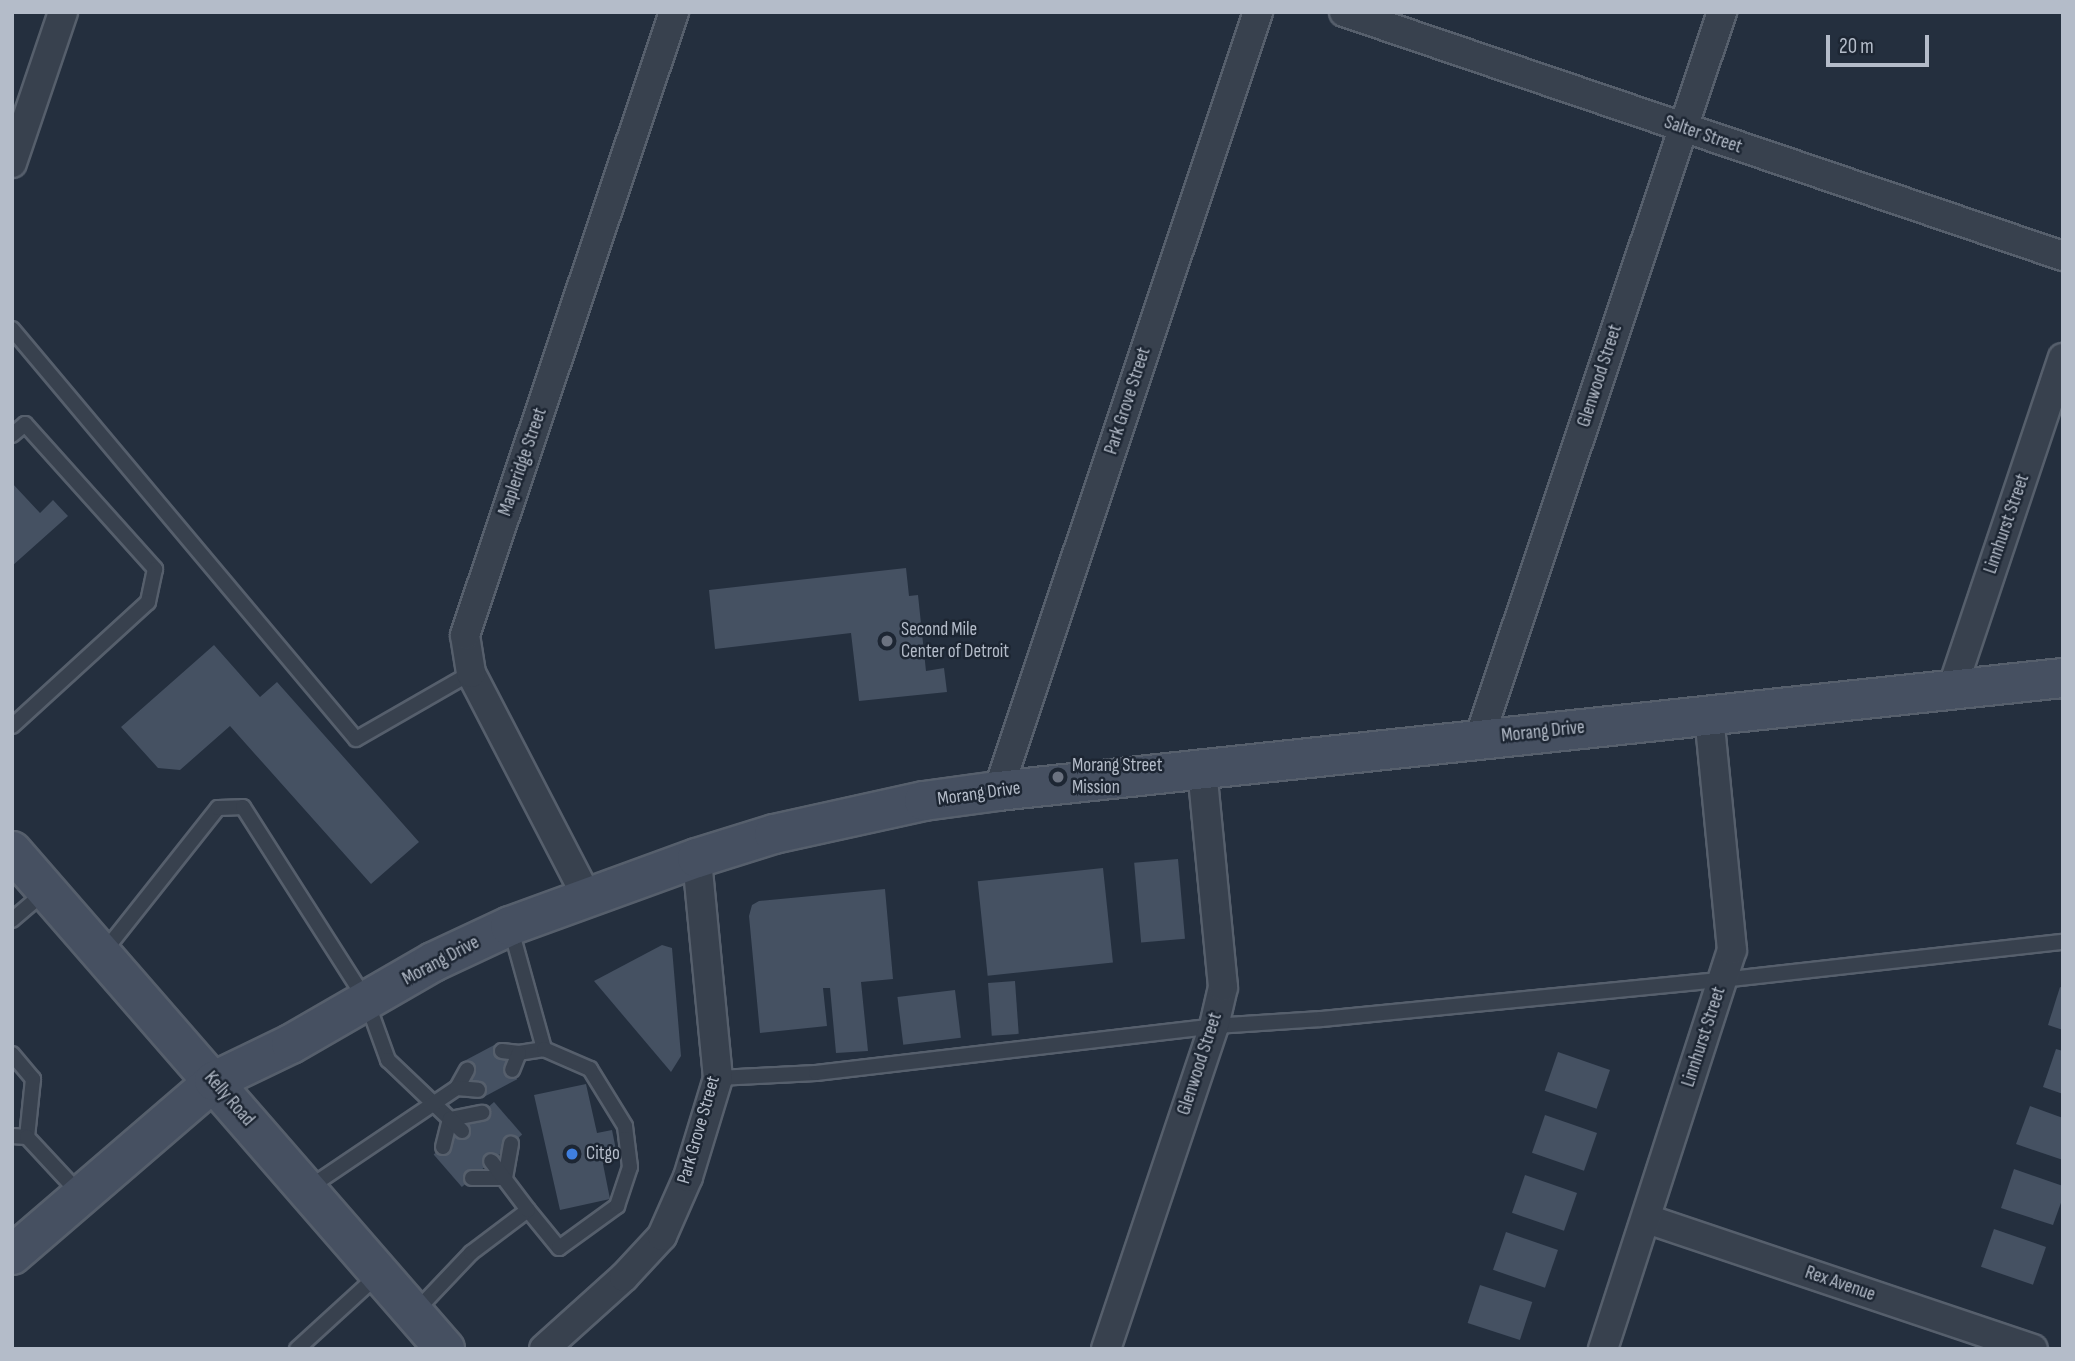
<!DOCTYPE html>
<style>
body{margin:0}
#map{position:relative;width:2075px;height:1361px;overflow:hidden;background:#242f3e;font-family:"Sofia Sans Condensed",sans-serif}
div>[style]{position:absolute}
.building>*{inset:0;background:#455162;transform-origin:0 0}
.roads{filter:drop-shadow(2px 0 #565f6c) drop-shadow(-2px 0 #565f6c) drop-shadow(0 2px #565f6c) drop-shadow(0 -2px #565f6c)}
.lane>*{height:14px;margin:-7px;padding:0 7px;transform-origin:7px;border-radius:7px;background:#38414e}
.street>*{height:28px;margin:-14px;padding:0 14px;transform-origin:14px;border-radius:14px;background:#38414e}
.secondary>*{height:38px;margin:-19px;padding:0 19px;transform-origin:19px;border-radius:19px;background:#465061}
.dots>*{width:19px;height:19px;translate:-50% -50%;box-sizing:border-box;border:4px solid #1d2633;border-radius:50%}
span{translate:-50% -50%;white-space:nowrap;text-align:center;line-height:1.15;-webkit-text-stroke:5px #1d2633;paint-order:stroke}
.street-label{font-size:19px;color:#b4bcc9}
.poi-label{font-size:19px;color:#b4bcc9}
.left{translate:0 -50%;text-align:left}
.frame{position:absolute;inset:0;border:14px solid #b4bcc9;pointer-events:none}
.scale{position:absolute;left:1826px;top:35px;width:103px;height:32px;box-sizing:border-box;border:4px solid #b4bcc9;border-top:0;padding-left:9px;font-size:21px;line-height:24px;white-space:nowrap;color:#b4bcc9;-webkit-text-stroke:5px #1d2633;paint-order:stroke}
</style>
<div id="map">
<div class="building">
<i style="clip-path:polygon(12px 483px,40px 513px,53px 500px,68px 516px,12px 566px)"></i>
<i style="clip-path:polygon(906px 568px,909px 596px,918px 595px,926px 671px,944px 668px,947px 692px,859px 701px,851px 633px,715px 649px,709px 590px)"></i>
<i style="clip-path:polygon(214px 645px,260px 697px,277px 682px,419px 842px,371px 884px,230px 726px,180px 770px,158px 768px,121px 727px)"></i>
<i style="left:1178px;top:859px;width:80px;height:44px;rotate:85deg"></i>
<i style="left:1103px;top:868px;width:95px;height:126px;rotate:84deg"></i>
<i style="clip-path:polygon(885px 889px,893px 979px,861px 982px,868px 1051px,836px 1053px,830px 988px,823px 988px,827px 1026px,760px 1033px,749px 916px,752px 905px,759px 901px)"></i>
<i style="clip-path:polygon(662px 945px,672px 948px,681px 1056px,671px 1072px,594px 981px)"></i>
<i style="left:1015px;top:981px;width:53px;height:27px;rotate:86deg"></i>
<i style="clip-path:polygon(2060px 987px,2063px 988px,2063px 1030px,2048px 1025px)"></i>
<i style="left:955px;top:990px;width:48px;height:58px;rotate:83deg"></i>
<i style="left:498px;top:1043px;width:41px;height:40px;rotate:62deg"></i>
<i style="clip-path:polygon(2056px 1049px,2063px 1051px,2063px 1094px,2043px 1087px)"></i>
<i style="left:1558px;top:1052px;width:55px;height:41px;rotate:19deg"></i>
<i style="clip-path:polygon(586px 1084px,597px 1133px,612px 1130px,618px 1160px,603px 1164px,610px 1199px,560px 1210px,534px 1095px)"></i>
<i style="left:494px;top:1102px;width:43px;height:80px;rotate:49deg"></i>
<i style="clip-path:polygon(2030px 1106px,2063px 1118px,2063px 1160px,2016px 1144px)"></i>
<i style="left:1545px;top:1115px;width:55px;height:40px;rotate:19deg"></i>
<i style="clip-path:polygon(2014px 1169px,2063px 1186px,2063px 1197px,2053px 1225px,2001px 1208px)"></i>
<i style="left:1525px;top:1175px;width:55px;height:40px;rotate:19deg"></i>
<i style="left:1994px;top:1229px;width:55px;height:40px;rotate:19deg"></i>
<i style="left:1506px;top:1232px;width:55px;height:40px;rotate:19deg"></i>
<i style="left:1480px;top:1285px;width:55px;height:40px;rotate:18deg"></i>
</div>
<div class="roads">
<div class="lane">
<i style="left:12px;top:329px;width:535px;rotate:50deg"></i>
<i style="left:356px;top:739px;width:133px;rotate:-29.9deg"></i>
<i style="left:12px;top:435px;width:17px;rotate:-40deg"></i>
<i style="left:25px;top:424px;width:195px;rotate:48.1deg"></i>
<i style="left:155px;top:569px;width:34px;rotate:102deg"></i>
<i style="left:148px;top:602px;width:184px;rotate:137.6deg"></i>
<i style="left:12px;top:920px;width:45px;rotate:-40.5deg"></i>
<i style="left:510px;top:926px;width:128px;rotate:74.5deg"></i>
<i style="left:544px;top:1049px;width:25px;rotate:171deg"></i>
<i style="left:103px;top:953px;width:185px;rotate:-51.6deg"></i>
<i style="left:218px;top:808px;width:25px;rotate:-2deg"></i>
<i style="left:243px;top:807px;width:231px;rotate:57.5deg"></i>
<i style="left:367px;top:1002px;width:62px;rotate:70.1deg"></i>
<i style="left:388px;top:1060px;width:86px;rotate:43.6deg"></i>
<i style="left:450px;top:1119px;width:33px;rotate:-11deg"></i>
<i style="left:502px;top:1051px;width:17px;rotate:7deg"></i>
<i style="left:519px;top:1053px;width:18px;rotate:112deg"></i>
<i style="left:12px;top:1054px;width:33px;rotate:50deg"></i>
<i style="left:33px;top:1079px;width:58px;rotate:95.9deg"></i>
<i style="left:718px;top:1078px;width:98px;rotate:-2.9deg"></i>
<i style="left:816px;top:1073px;width:401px;rotate:-6.7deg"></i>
<i style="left:1214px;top:1026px;width:107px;rotate:-3.7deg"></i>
<i style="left:1321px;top:1019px;width:403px;rotate:-5.6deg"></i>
<i style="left:1722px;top:980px;width:343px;rotate:-6.4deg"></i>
<i style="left:457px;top:1088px;width:21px;rotate:-61deg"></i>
<i style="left:12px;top:1136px;width:15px;rotate:4deg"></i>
<i style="left:27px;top:1137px;width:78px;rotate:47.1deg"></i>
<i style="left:443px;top:1147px;width:29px;rotate:-76deg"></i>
<i style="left:450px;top:1119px;width:17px;rotate:45deg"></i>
<i style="left:472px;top:1178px;width:33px"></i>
<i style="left:505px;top:1178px;width:35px;rotate:-80deg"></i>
<i style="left:307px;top:1189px;width:181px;rotate:-34deg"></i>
<i style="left:457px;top:1088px;width:21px;rotate:5deg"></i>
<i style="left:528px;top:1210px;width:49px;rotate:50.8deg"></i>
<i style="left:559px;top:1248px;width:72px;rotate:-35.9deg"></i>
<i style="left:617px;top:1206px;width:41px;rotate:-71.6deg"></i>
<i style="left:630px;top:1167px;width:41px;rotate:-97deg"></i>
<i style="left:625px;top:1126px;width:67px;rotate:-121.6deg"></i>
<i style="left:590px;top:1069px;width:50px;rotate:-156.5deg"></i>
<i style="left:416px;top:1311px;width:80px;rotate:-46.5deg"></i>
<i style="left:471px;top:1253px;width:71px;rotate:-37deg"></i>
<i style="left:528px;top:1210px;width:61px;rotate:-127.1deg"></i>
<i style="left:297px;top:1349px;width:111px;rotate:-42.4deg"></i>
</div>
<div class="street">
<i style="left:1344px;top:12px;width:759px;rotate:18.75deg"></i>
<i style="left:12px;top:163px;width:159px;rotate:-71.3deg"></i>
<i style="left:1952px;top:689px;width:349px;rotate:-71.5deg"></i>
<i style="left:1479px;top:739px;width:767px;rotate:-71.52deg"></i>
<i style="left:998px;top:791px;width:821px;rotate:-71.54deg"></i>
<i style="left:587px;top:897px;width:252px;rotate:-117.4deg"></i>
<i style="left:471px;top:673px;width:38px;rotate:-99deg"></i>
<i style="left:465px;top:635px;width:657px;rotate:-71.45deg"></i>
<i style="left:1647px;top:1219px;width:407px;rotate:18.6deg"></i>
<i style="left:544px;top:1349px;width:108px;rotate:-42deg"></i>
<i style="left:624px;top:1277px;width:56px;rotate:-47.2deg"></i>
<i style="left:662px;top:1236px;width:64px;rotate:-66.2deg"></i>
<i style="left:688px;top:1177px;width:103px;rotate:-73.1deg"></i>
<i style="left:718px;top:1078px;width:221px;rotate:-95.5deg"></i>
<i style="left:1106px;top:1349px;width:341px;rotate:-71.5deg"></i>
<i style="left:1214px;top:1026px;width:40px;rotate:-77deg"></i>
<i style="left:1223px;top:987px;width:220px;rotate:-95.5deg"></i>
<i style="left:1603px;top:1349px;width:419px;rotate:-72.1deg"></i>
<i style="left:1732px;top:950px;width:236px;rotate:-95.6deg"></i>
</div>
<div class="secondary">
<i style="left:12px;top:851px;width:660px;rotate:48.99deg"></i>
<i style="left:12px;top:1255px;width:267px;rotate:-40.7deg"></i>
<i style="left:214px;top:1081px;width:85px;rotate:-25.7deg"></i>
<i style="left:291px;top:1044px;width:164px;rotate:-30deg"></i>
<i style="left:433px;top:962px;width:85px;rotate:-25.1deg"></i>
<i style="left:510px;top:926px;width:199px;rotate:-20deg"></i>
<i style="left:697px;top:858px;width:81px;rotate:-17.3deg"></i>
<i style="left:774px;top:834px;width:154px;rotate:-12.4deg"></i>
<i style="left:924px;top:801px;width:75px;rotate:-7.7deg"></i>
<i style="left:998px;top:791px;width:1071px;rotate:-6.06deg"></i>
</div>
</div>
<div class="dots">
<i style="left:887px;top:641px;background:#6b7280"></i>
<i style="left:1058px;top:777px;background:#6b7280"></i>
<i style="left:572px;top:1154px;background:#3f7fe0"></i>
</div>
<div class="street-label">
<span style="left:1703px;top:135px;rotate:19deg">Salter Street</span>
<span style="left:1600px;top:376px;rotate:-72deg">Glenwood Street</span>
<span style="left:1128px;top:401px;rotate:-72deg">Park Grove Street</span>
<span style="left:523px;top:462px;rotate:-71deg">Mapleridge Street</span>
<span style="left:2007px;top:524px;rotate:-71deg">Linnhurst Street</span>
<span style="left:1543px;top:732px;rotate:-6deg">Morang Drive</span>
<span style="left:979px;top:794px;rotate:-8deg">Morang Drive</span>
<span style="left:441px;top:961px;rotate:-28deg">Morang Drive</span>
<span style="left:1704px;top:1037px;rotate:-72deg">Linnhurst Street</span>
<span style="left:1200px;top:1064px;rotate:-72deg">Glenwood Street</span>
<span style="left:229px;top:1099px;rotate:49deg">Kelly Road</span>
<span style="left:699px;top:1130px;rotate:-74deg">Park Grove Street</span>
<span style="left:1840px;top:1284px;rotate:19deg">Rex Avenue</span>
</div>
<div class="poi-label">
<span class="left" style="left:901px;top:641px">Second Mile<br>Center of Detroit</span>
<span class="left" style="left:1072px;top:777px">Morang Street<br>Mission</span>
<span class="left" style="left:586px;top:1154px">Citgo</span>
</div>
<div class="frame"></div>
<div class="scale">20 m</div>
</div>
